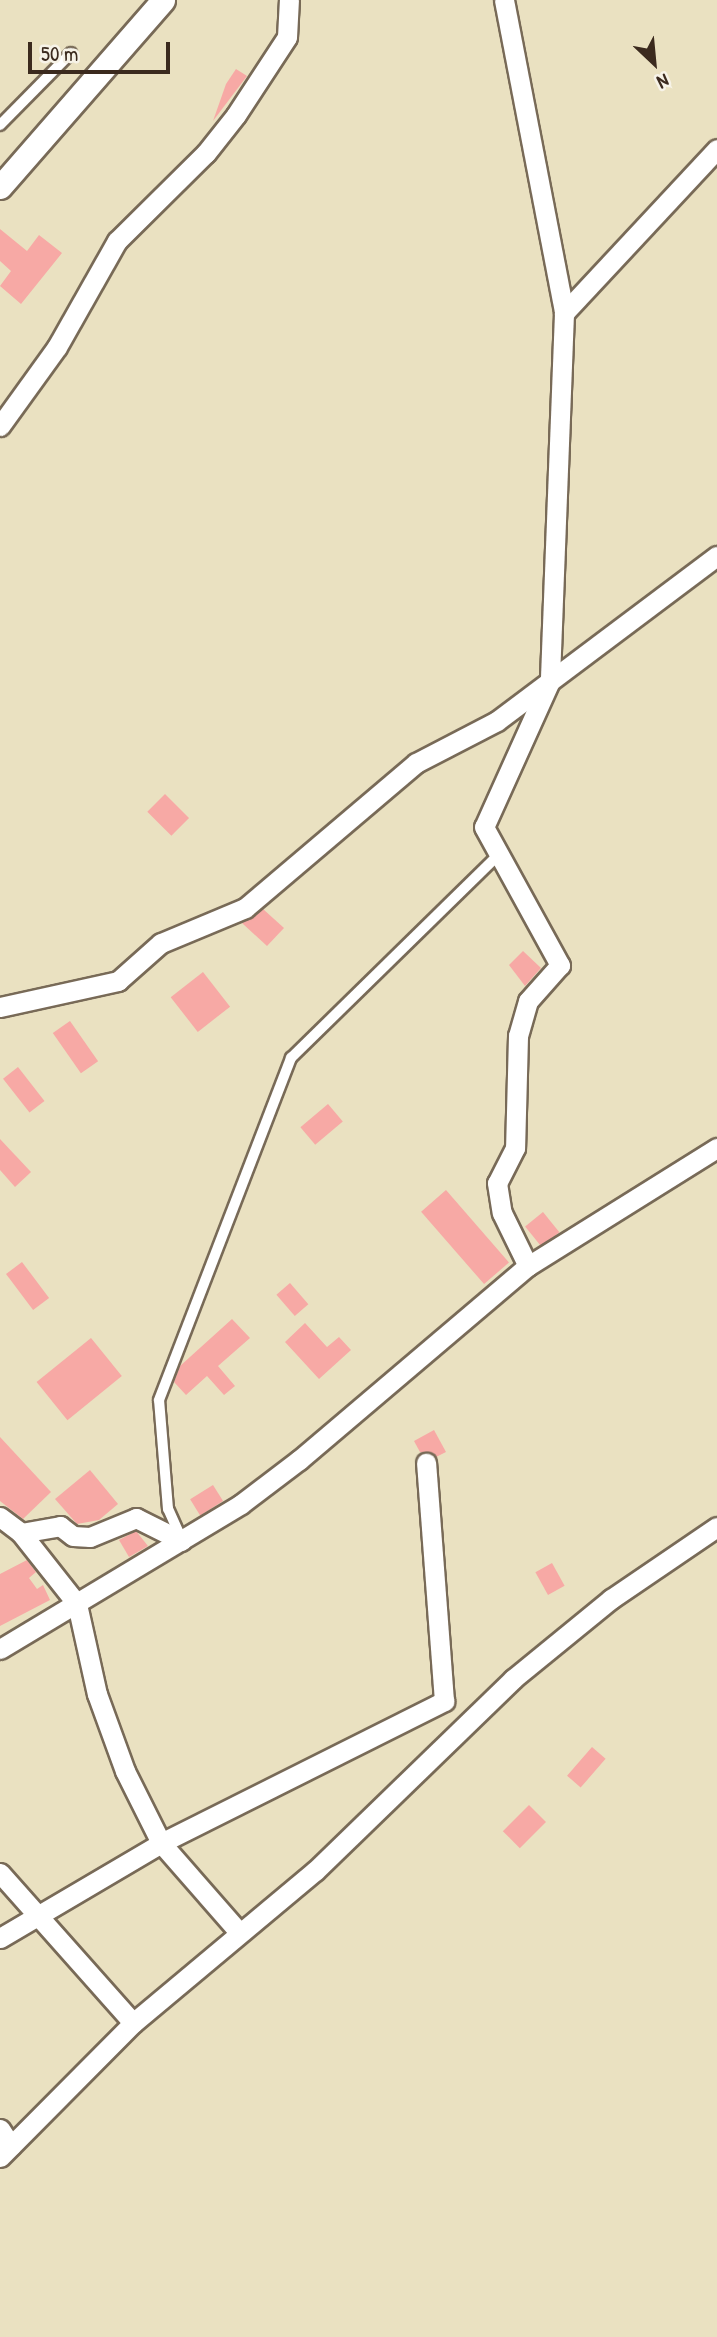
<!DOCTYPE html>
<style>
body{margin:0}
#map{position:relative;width:717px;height:2337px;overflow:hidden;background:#eae1c1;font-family:"Patrick Hand",sans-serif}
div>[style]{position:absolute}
.building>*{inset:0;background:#f7a9a5;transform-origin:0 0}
.roads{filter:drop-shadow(2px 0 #786a57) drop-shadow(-2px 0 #786a57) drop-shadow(0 2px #786a57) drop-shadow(0 -2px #786a57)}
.service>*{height:10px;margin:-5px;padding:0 5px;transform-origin:5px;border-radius:5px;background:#fff}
.minor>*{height:19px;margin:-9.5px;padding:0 9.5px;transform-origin:9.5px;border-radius:9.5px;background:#fff}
.tertiary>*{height:23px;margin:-11.5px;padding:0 11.5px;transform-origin:11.5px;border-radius:11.5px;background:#fff}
span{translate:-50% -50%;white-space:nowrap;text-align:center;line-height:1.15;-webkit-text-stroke:5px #f7f3e8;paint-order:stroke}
.north{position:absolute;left:619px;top:28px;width:70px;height:70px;-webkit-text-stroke:5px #f7f3e8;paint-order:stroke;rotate:154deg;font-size:19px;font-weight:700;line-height:28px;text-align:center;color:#3b2a1e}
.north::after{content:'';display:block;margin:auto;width:24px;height:32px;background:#3b2a1e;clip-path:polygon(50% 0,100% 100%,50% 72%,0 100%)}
.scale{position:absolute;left:28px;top:42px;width:142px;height:32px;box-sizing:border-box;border:4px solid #3b2a1e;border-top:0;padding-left:9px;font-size:21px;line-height:24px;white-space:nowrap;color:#3b2a1e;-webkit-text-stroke:5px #f7f3e8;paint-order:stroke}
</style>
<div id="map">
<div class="building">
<i style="clip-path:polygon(236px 69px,247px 76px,213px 121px,226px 84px)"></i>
<i style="clip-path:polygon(0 229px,27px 251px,39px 235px,62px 253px,21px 304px,0 286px,11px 271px,0 261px)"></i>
<i style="left:165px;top:794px;width:34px;height:25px;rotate:45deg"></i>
<i style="clip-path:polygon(263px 909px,284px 928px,267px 946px,242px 923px)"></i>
<i style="clip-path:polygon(523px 951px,541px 968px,525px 986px,509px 965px)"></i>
<i style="left:203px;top:972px;width:44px;height:41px;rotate:52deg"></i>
<i style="left:70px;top:1021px;width:49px;height:21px;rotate:55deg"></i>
<i style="left:18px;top:1067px;width:43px;height:19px;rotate:52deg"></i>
<i style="left:328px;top:1104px;width:23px;height:36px;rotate:50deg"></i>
<i style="clip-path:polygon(0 1139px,31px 1172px,15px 1187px,0 1170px)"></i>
<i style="left:446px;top:1190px;width:96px;height:33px;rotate:49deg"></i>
<i style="left:543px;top:1212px;width:26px;height:23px;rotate:51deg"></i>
<i style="left:22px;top:1262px;width:45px;height:20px;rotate:53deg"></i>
<i style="left:290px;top:1283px;width:28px;height:18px;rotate:49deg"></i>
<i style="clip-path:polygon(232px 1319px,250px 1338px,218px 1366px,235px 1386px,224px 1395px,207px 1376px,186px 1395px,174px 1382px,180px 1366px)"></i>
<i style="clip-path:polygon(305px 1323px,327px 1347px,339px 1337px,351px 1350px,319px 1379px,285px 1342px)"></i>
<i style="left:91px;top:1338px;width:49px;height:70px;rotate:51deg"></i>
<i style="clip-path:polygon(434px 1430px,446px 1452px,436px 1457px,420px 1452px,414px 1441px)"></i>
<i style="clip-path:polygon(0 1437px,51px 1492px,23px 1519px,0 1501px)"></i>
<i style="clip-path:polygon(90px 1470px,118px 1504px,99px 1520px,77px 1524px,55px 1499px)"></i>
<i style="left:213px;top:1485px;width:19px;height:27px;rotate:58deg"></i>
<i style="clip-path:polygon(136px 1531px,148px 1546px,129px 1557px,119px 1540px)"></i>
<i style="clip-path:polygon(27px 1560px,36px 1572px,29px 1578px,37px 1589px,43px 1585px,50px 1600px,0 1626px,0 1574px)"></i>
<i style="left:552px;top:1563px;width:26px;height:19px;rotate:61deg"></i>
<i style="left:592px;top:1747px;width:18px;height:38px;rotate:41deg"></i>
<i style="left:529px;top:1805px;width:24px;height:37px;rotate:45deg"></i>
</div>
<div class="roads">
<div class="service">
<i style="left:0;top:125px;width:101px;rotate:-45.4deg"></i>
<i style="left:182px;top:1540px;width:34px;rotate:-114deg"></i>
<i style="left:168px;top:1509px;width:109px;rotate:-94.7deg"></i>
<i style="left:159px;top:1400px;width:367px;rotate:-68.9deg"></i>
<i style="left:291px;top:1058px;width:291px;rotate:-44.4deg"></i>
</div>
<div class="minor">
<i style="left:504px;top:0;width:319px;rotate:79.1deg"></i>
<i style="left:564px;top:313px;width:368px;rotate:92.2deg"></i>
<i style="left:550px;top:681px;width:160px;rotate:114.3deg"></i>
<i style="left:484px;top:827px;width:158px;rotate:61.2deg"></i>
<i style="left:560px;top:965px;width:48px;rotate:131.6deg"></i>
<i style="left:528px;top:1001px;width:36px;rotate:106deg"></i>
<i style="left:518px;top:1036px;width:112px;rotate:91.5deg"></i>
<i style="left:515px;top:1148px;width:39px;rotate:117deg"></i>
<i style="left:497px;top:1183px;width:30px;rotate:81deg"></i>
<i style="left:502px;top:1213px;width:59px;rotate:63.9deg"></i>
<i style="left:564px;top:313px;width:224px;rotate:-47deg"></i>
<i style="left:0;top:426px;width:97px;rotate:-54.2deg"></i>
<i style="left:57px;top:347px;width:122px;rotate:-60.5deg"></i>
<i style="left:117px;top:241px;width:125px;rotate:-44.7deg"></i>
<i style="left:206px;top:153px;width:48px;rotate:-51.7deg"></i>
<i style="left:236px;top:115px;width:93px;rotate:-56.8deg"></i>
<i style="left:287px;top:37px;width:37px;rotate:-87deg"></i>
<i style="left:0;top:1007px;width:121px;rotate:-12.4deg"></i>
<i style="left:118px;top:981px;width:57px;rotate:-41.5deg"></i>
<i style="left:161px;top:943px;width:91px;rotate:-22.6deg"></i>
<i style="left:245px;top:908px;width:224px;rotate:-40.3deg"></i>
<i style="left:416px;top:763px;width:91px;rotate:-27.4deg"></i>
<i style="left:497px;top:721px;width:275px;rotate:-36.9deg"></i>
<i style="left:0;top:1517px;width:26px;rotate:37deg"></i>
<i style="left:21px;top:1533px;width:40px;rotate:-10deg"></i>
<i style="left:60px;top:1526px;width:16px;rotate:38deg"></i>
<i style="left:73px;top:1536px;width:17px;rotate:3deg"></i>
<i style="left:90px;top:1537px;width:50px;rotate:-22.4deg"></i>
<i style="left:136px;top:1518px;width:51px;rotate:26.6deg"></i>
<i style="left:21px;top:1533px;width:90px;rotate:51.7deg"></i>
<i style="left:77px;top:1604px;width:92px;rotate:77.5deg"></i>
<i style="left:97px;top:1694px;width:82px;rotate:70deg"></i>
<i style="left:125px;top:1771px;width:80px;rotate:63.4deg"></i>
<i style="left:161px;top:1843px;width:118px;rotate:48.8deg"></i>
<i style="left:0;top:1649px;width:281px;rotate:-31deg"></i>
<i style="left:241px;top:1504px;width:73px;rotate:-37.2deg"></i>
<i style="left:299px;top:1460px;width:300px;rotate:-40.3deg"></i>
<i style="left:528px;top:1266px;width:223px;rotate:-32deg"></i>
<i style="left:0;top:1873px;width:200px;rotate:48.4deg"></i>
<i style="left:0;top:1938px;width:187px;rotate:-30.5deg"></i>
<i style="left:161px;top:1843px;width:317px;rotate:-26.6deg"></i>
<i style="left:444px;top:1701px;width:239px;rotate:-94.3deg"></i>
<i style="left:0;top:2129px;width:20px;rotate:57deg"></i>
<i style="left:0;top:2157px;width:189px;rotate:-45.2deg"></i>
<i style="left:133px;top:2023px;width:237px;rotate:-39.9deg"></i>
<i style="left:315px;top:1871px;width:276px;rotate:-44.1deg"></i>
<i style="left:513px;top:1679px;width:127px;rotate:-39.2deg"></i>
<i style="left:611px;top:1599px;width:128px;rotate:-34.2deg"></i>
</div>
<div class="tertiary">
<i style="left:0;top:187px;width:248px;rotate:-48.9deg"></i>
</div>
</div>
<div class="north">N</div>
<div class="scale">50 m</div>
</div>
